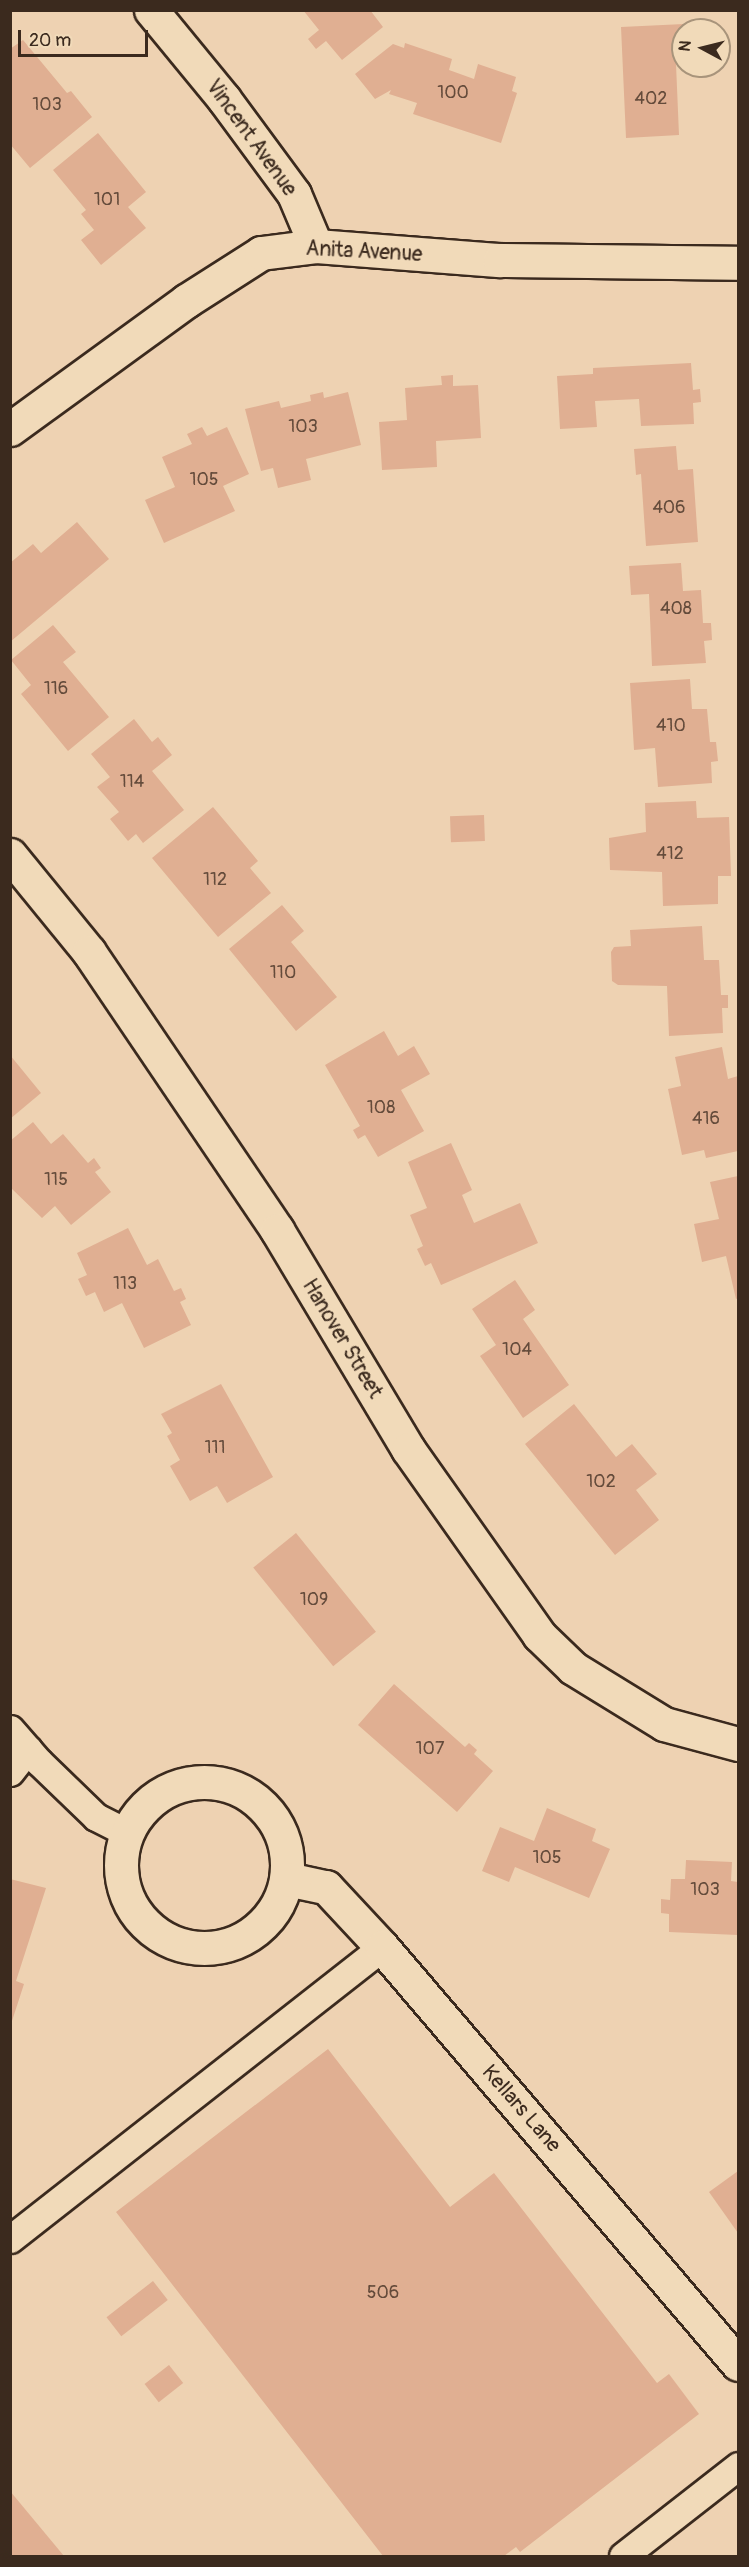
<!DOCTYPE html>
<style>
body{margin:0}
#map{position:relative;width:749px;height:2567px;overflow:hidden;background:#eed2b2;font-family:Pangolin,sans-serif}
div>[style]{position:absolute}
.building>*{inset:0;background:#e0af92;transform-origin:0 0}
.roads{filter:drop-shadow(2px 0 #3b2a1e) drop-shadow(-2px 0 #3b2a1e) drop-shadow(0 2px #3b2a1e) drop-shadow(0 -2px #3b2a1e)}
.service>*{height:27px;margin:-13.5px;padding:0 13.5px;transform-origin:13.5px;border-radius:13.5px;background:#f1dab9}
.minor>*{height:33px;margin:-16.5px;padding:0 16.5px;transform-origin:16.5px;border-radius:16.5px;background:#f1dab9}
.minor>.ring{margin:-16.5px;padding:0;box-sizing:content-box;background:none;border:33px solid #f1dab9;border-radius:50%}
span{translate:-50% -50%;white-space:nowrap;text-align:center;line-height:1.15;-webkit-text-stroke:4.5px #f1dab9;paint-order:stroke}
.number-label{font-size:18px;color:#644b3b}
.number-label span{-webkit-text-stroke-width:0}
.street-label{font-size:21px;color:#3b2a1e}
.frame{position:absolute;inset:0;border:12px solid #3b2a1e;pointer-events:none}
.north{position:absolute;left:671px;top:18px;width:60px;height:60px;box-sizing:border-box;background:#f1dab9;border:2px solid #a8947b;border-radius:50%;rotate:277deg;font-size:16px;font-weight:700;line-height:24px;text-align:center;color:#3b2a1e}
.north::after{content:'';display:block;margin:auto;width:21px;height:27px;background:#3b2a1e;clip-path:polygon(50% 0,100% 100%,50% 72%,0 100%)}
.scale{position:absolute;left:18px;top:30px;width:130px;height:27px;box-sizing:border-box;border:3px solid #3b2a1e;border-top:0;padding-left:8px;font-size:18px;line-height:21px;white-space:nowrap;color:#3b2a1e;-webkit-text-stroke:4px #f1dab9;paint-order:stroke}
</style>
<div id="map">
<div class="building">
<i style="clip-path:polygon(303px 10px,370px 10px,383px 27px,342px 60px,326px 41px,316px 49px,308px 39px,319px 30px)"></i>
<i style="clip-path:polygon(684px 24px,683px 64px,676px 64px,679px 135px,626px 138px,621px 27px)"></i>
<i style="clip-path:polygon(23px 40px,67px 93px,71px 91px,92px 117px,30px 168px,10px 144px,10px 49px)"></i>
<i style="clip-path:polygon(405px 43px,452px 59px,449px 70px,474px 79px,478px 64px,516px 77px,512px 91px,517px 93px,501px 143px,413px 114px,417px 103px,389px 94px,391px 90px,375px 99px,355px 74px,393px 44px,404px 48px)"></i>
<i style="clip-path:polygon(98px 133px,146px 192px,128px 207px,146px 228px,101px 265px,81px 240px,94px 230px,81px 214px,86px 210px,53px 170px)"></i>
<i style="clip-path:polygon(691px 363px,693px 390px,700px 389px,701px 402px,693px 403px,694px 424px,641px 426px,639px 399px,595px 401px,597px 427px,560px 429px,557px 376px,593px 374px,593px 368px)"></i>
<i style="clip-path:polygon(453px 375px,453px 386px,478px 385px,481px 438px,436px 441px,437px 467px,382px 470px,379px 422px,407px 420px,405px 388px,442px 385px,441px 376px)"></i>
<i style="clip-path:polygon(323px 392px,324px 398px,348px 392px,361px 445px,306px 459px,311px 480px,278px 488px,273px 468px,261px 471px,245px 409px,279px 401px,281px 408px,311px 401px,310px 395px)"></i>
<i style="clip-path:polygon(202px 427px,207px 436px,227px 427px,249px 474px,223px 486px,235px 511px,164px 543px,145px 500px,175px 487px,162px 457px,192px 444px,187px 434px)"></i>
<i style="clip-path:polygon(676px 446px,678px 470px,693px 469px,698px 542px,646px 546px,641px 474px,636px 475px,634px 449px)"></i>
<i style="clip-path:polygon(77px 522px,109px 559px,10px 642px,10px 563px,33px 544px,41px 553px)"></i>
<i style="clip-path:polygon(681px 563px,683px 591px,701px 590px,703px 623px,711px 623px,712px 640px,704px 641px,706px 663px,652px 666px,649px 594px,631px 595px,629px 566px)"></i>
<i style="clip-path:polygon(53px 625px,76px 652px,63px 662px,109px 717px,68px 751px,21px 694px,31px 685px,11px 660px)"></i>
<i style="clip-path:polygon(690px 679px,692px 709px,707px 709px,710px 742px,716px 742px,718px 761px,711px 762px,712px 783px,658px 787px,655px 748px,634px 750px,630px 683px)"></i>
<i style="clip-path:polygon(134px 719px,152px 742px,158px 737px,172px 755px,152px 771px,184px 810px,143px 843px,136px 834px,128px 841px,110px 819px,119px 812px,97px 787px,110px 777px,91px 754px)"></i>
<i style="clip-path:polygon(696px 801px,697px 818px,729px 817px,731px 876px,718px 876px,718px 904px,663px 906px,662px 872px,610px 870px,609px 838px,646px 832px,645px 803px)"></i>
<i style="clip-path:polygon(213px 807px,258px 861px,250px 868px,271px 893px,218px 937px,152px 858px)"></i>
<i style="left:484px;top:815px;width:26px;height:34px;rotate:88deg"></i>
<i style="clip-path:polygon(282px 905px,304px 931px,291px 942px,337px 997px,296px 1031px,229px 949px)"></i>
<i style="clip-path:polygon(702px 926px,704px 960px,719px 960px,721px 995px,728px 995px,728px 1008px,722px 1008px,723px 1033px,669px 1036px,667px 986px,618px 985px,612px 981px,611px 952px,614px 947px,631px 946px,630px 930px)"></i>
<i style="clip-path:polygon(384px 1031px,398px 1056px,414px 1046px,430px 1074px,401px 1090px,424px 1131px,378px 1157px,365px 1135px,358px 1139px,353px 1130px,360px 1126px,325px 1065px)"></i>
<i style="clip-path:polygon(722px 1047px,728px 1079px,738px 1076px,738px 1151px,706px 1158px,704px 1150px,682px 1155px,668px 1089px,681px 1086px,675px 1057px)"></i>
<i style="clip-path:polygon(10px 1055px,41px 1093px,10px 1119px)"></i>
<i style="clip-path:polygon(33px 1122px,51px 1144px,63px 1134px,88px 1163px,94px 1158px,101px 1168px,95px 1172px,111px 1192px,71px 1225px,55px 1206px,42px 1218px,10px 1187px,10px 1141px)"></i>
<i style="clip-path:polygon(451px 1143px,472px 1190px,462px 1195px,474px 1223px,520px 1203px,538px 1243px,441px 1285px,431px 1263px,425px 1266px,417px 1249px,423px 1246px,410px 1215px,427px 1208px,408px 1162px)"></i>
<i style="clip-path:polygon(738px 1176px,738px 1298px,736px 1299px,726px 1256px,702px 1262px,694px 1224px,719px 1219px,710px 1182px)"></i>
<i style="clip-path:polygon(128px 1228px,147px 1265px,158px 1259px,174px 1291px,181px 1288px,186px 1299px,180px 1302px,191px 1325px,144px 1348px,122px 1303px,104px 1312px,95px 1292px,86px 1296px,78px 1279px,87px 1275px,77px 1253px)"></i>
<i style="clip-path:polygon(515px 1280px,535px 1310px,523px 1319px,569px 1385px,523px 1418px,480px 1356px,496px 1345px,472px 1309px)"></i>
<i style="clip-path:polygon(221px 1384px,273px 1477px,227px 1503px,217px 1486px,190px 1501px,170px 1466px,180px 1460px,167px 1436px,172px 1433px,161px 1414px)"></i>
<i style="clip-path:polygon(574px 1404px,616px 1457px,632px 1444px,657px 1474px,636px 1490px,659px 1520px,615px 1555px,525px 1444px)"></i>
<i style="left:296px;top:1533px;width:127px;height:55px;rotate:51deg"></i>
<i style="clip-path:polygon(394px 1684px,465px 1747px,469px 1743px,477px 1750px,474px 1754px,493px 1771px,457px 1812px,358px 1725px)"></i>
<i style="clip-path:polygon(547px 1808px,596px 1829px,592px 1841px,610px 1849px,589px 1898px,515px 1867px,509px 1882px,482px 1871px,500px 1827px,534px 1841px)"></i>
<i style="clip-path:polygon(686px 1860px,732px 1862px,731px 1881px,738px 1882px,738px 1935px,669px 1932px,669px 1914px,661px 1913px,661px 1899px,670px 1900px,671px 1879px,685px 1879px)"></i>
<i style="clip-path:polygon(10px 1879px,46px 1888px,16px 1981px,24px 1984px,11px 2024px)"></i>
<i style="clip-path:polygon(328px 2049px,450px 2207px,494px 2173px,657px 2383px,669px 2374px,699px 2414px,520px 2552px,516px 2547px,504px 2556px,383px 2556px,116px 2212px)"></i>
<i style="clip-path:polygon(738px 2171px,738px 2233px,709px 2192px)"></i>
<i style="left:153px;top:2281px;width:24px;height:59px;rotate:52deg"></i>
<i style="left:169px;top:2365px;width:23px;height:31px;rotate:52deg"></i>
<i style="clip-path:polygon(10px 2491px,64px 2556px,10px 2556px)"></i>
</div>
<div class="roads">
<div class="service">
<i style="left:10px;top:1729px;width:44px;rotate:48.7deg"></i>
<i style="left:39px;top:1762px;width:79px;rotate:44deg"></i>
<i style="left:96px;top:1817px;width:36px;rotate:27deg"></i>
<i style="left:10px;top:1772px;width:29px;rotate:-52deg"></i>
<i style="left:10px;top:2239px;width:473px;rotate:-38.1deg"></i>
<i style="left:623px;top:2556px;width:146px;rotate:-38deg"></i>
</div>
<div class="minor">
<i style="left:151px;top:10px;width:115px;rotate:50.6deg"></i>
<i style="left:224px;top:99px;width:118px;rotate:53.6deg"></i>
<i style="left:294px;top:194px;width:56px;rotate:67.1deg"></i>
<i style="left:10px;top:429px;width:218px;rotate:-36deg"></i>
<i style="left:186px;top:301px;width:89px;rotate:-32.6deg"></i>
<i style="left:261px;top:253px;width:55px;rotate:-7.3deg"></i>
<i style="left:316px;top:246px;width:185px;rotate:4.4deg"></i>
<i style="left:500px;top:260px;width:238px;rotate:0.7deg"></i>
<i style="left:10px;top:855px;width:125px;rotate:50.8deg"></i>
<i style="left:89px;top:952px;width:336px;rotate:55.9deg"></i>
<i style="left:277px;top:1230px;width:255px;rotate:59.1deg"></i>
<i style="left:408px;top:1449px;width:228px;rotate:54.8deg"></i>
<i style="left:539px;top:1635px;width:47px;rotate:44.1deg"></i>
<i style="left:573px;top:1668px;width:107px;rotate:31.6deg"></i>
<i style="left:664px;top:1724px;width:77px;rotate:15.1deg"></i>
<i class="ring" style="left:121px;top:1782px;width:133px;height:133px"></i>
<i style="left:287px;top:1879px;width:40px;rotate:12deg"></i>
<i style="left:326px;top:1887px;width:82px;rotate:47deg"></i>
<i style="left:382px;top:1947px;width:548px;rotate:49.51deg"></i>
</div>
</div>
<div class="number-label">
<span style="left:453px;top:93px">100</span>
<span style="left:651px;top:99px">402</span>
<span style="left:47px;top:105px">103</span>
<span style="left:107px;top:200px">101</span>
<span style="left:303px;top:427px">103</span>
<span style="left:204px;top:480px">105</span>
<span style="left:669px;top:508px">406</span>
<span style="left:676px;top:609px">408</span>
<span style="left:56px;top:689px">116</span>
<span style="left:671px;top:726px">410</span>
<span style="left:132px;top:782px">114</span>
<span style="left:670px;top:854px">412</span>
<span style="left:215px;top:880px">112</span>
<span style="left:283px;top:973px">110</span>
<span style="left:381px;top:1108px">108</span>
<span style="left:706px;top:1119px">416</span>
<span style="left:56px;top:1180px">115</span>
<span style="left:125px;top:1284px">113</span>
<span style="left:517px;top:1350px">104</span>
<span style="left:215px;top:1448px">111</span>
<span style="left:601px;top:1482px">102</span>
<span style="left:314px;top:1600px">109</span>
<span style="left:430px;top:1749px">107</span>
<span style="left:547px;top:1858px">105</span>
<span style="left:705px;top:1890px">103</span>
<span style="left:383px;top:2293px">506</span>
</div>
<div class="street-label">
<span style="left:251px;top:138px;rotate:54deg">Vincent Avenue</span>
<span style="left:364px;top:252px;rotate:3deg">Anita Avenue</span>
<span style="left:342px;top:1339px;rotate:59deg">Hanover Street</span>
<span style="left:521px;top:2109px;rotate:49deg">Kellars Lane</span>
</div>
<div class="frame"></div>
<div class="north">N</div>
<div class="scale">20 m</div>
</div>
